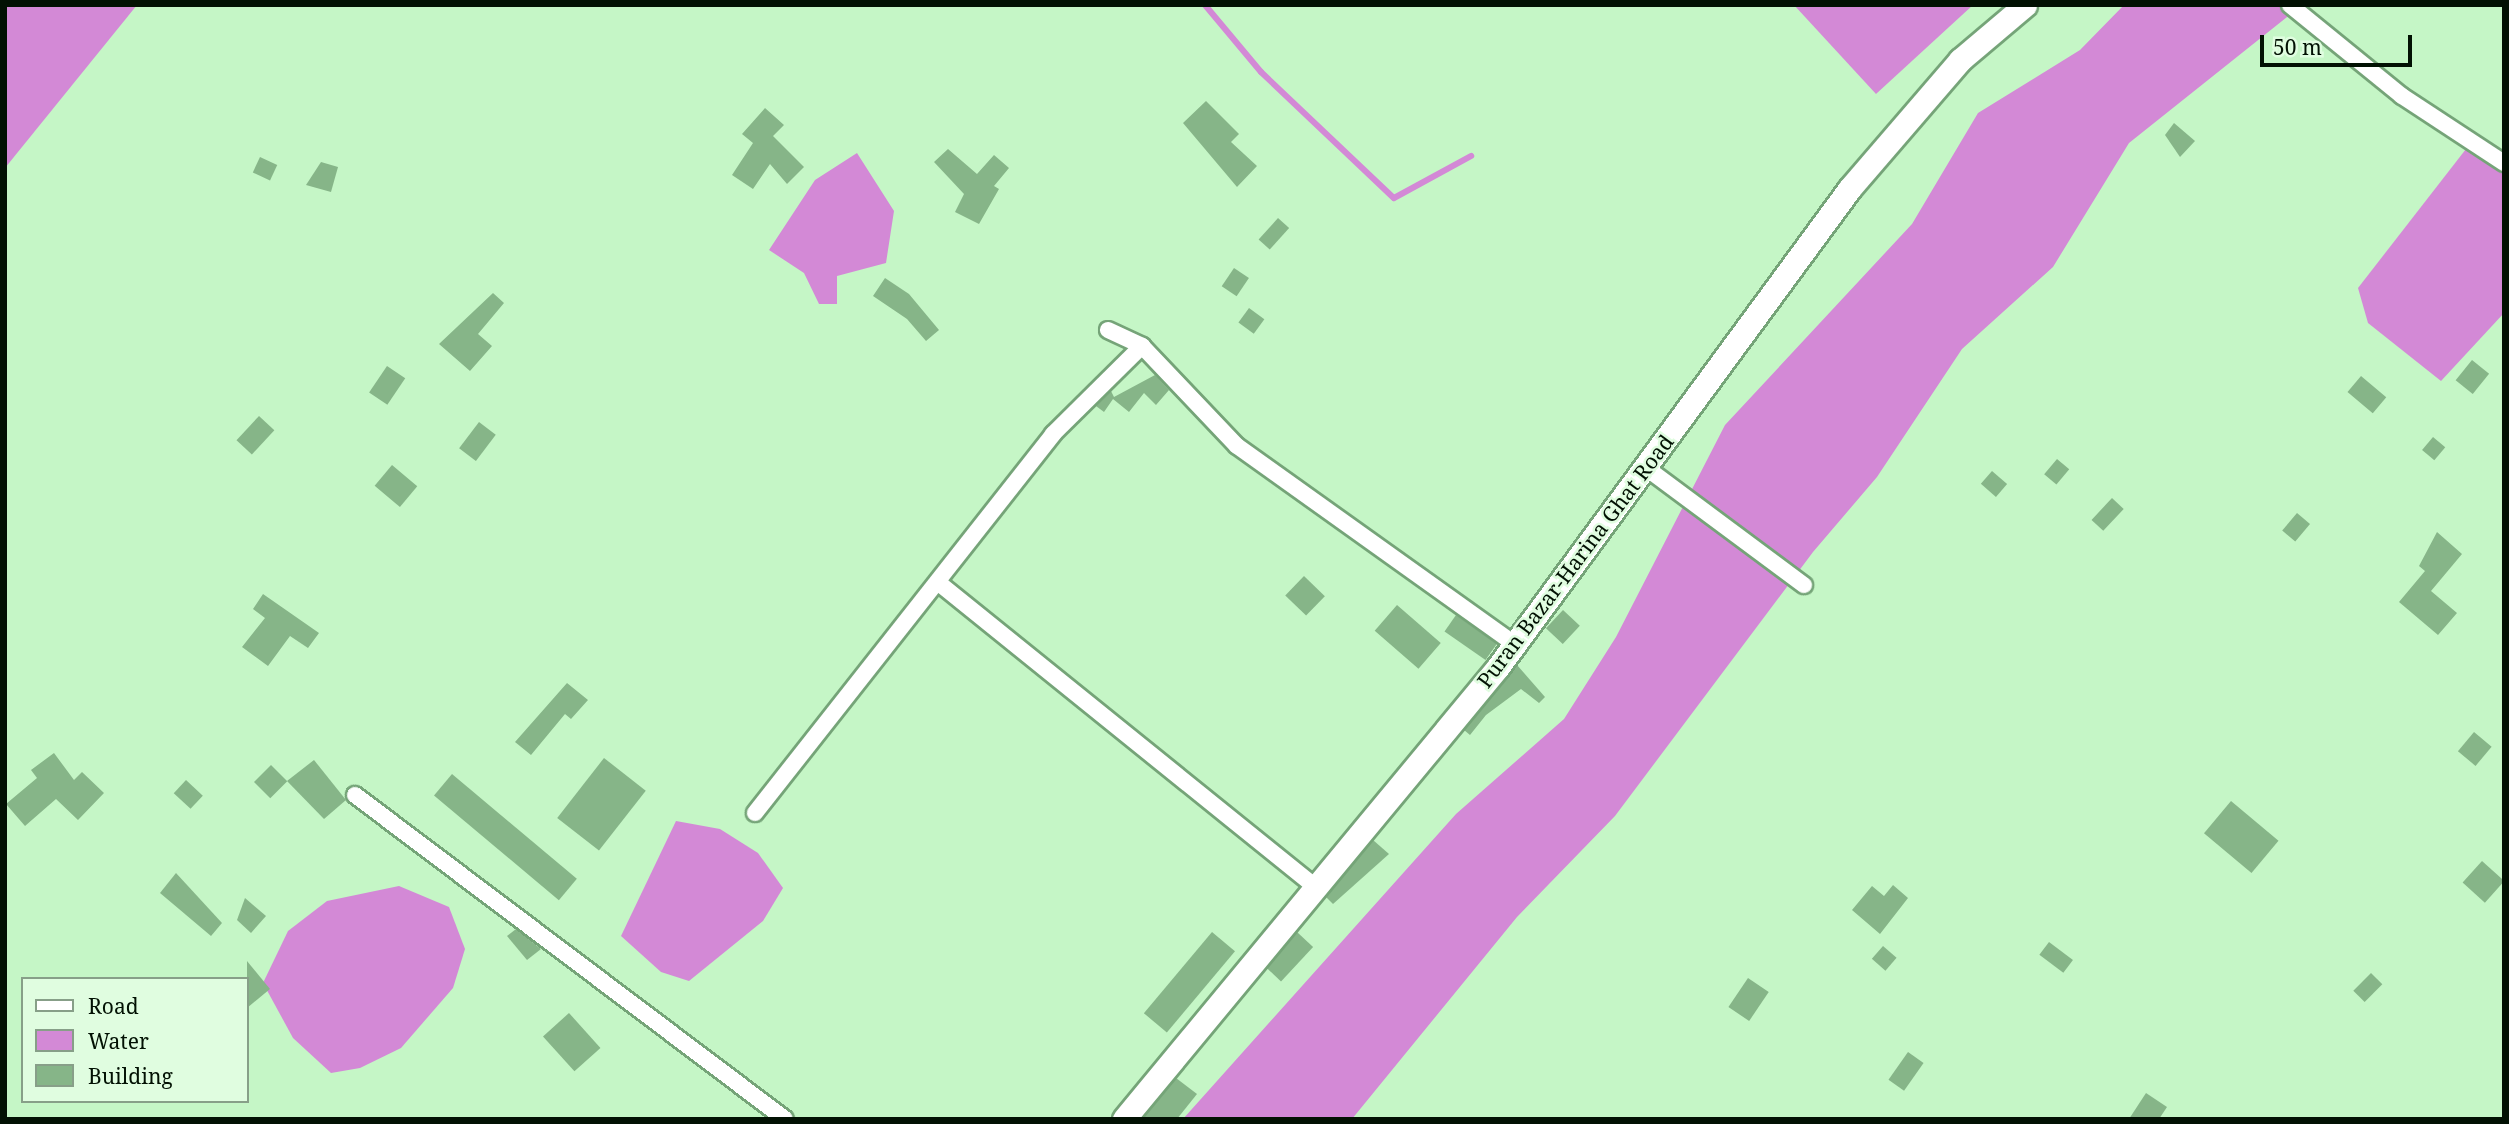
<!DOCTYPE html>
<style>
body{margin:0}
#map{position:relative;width:2509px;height:1124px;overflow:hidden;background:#c5f6c6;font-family:"Noto Serif",serif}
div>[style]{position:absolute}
.water>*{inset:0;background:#d389d6}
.stream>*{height:6px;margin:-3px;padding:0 3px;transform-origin:3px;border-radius:3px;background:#d389d6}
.building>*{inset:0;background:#86b588;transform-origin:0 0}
.roads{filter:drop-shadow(2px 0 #75a478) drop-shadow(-2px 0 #75a478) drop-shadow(0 2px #75a478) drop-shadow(0 -2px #75a478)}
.street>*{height:16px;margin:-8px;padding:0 8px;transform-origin:8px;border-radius:8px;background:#fff}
.secondary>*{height:23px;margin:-11.5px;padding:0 11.5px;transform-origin:11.5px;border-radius:11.5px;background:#fff}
span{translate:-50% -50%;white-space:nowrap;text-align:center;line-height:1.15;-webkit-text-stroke:5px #e0fde0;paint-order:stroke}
.street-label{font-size:21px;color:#021103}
.frame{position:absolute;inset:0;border:7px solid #021103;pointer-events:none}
.legend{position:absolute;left:21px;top:977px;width:228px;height:126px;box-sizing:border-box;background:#e0fde0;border:2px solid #879f88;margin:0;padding:9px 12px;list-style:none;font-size:21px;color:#021103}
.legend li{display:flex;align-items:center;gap:14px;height:35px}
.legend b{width:35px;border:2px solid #879f88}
.scale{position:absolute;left:2260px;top:35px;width:152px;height:32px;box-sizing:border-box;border:4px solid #021103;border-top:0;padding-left:9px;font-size:21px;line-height:24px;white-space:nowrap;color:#021103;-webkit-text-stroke:5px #e0fde0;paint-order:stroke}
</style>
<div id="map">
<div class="water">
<i style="clip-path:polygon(5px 5px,137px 5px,5px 168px)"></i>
<i style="clip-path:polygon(1794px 5px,1973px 5px,1876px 94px)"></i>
<i style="clip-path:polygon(2124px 5px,2302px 5px,2129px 143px,2053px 267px,1962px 349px,1877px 477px,1813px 552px,1615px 816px,1517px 917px,1352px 1119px,1183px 1119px,1456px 814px,1564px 719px,1616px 637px,1725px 425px,1912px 224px,1978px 113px,2080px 50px)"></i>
<i style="clip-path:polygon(2466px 149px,2504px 174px,2504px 313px,2441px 381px,2368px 323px,2358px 288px)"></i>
<i style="clip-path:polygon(857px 153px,894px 211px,886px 263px,837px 276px,837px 304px,819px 304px,804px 273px,769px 250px,815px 180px)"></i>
<i style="clip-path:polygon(676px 821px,720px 829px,758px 853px,783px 888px,763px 921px,689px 981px,661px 972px,621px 936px)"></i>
<i style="clip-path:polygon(399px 886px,449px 907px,465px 949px,453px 988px,401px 1048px,360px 1068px,331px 1073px,293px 1038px,263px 983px,288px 931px,327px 901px)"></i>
</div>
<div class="stream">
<i style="left:1205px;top:5px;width:87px;rotate:50.1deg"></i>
<i style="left:1261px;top:72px;width:183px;rotate:43.5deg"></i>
<i style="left:1394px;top:198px;width:88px;rotate:-28.6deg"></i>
</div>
<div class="building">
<i style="clip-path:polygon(1206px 101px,1239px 134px,1231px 142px,1257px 166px,1237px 187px,1183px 123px)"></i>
<i style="clip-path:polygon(765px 108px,784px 125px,773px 136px,804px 167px,787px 184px,770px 164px,753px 189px,732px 175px,753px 143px,742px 134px)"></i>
<i style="clip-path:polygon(2174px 123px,2195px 141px,2180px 157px,2165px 135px)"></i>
<i style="clip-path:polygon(948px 149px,977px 174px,994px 155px,1009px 168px,994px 186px,999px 189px,979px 224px,955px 212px,964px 194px,934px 162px)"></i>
<i style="left:260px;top:157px;width:19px;height:17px;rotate:25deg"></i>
<i style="clip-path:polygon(321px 162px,338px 167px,331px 192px,306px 185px)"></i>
<i style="left:1278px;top:218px;width:15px;height:29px;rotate:42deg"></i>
<i style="left:1234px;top:268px;width:18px;height:22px;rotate:34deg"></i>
<i style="clip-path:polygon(885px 278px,909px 294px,939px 330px,926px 341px,907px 319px,873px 296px)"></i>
<i style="clip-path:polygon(493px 293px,504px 303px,478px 334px,492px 346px,470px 371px,439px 344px)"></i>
<i style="left:1249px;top:308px;width:19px;height:18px;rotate:36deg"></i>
<i style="left:2472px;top:360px;width:22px;height:26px;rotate:39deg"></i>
<i style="left:387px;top:366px;width:22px;height:32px;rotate:34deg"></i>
<i style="clip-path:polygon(1155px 375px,1169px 390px,1156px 405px,1144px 393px,1129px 412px,1113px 399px,1104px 412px,1096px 406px,1111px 391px,1114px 397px)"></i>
<i style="left:2361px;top:376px;width:33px;height:21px;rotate:40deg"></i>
<i style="left:259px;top:416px;width:21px;height:33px;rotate:43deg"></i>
<i style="left:479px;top:422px;width:21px;height:33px;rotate:37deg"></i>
<i style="left:2433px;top:437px;width:16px;height:17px;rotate:40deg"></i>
<i style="left:2057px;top:459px;width:16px;height:20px;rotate:40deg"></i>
<i style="left:392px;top:465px;width:33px;height:27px;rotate:40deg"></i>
<i style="left:1992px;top:471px;width:20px;height:17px;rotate:41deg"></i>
<i style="left:2112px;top:498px;width:16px;height:30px;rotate:43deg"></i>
<i style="left:2297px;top:513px;width:17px;height:23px;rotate:40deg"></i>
<i style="clip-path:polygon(2437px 532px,2462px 554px,2431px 591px,2457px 613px,2438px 635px,2399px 602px,2425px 571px,2419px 566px)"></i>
<i style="left:1304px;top:576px;width:29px;height:27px;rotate:44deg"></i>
<i style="clip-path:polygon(263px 594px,319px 633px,308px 648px,290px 636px,268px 666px,242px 647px,265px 618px,253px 609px)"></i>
<i style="left:1397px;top:605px;width:58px;height:34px;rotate:41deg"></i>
<i style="left:1563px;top:610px;width:23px;height:25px;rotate:43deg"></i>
<i style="left:1456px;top:615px;width:50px;height:20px;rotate:35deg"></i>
<i style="clip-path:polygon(1517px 665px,1545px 697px,1539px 703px,1521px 689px,1486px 715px,1470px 735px,1464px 730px)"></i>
<i style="clip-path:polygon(567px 683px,588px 700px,571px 719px,565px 714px,531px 755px,515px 742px)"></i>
<i style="left:2474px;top:732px;width:23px;height:25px;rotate:40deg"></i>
<i style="clip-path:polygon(54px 753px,74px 780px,82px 772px,104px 793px,78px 820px,56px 799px,25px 826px,6px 804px,37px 778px,31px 770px)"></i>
<i style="left:604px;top:758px;width:53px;height:76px;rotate:38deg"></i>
<i style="clip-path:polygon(314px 760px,346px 800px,324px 819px,287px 781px)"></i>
<i style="left:271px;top:765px;width:23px;height:24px;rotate:45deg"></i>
<i style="left:452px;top:774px;width:163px;height:28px;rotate:40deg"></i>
<i style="left:186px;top:780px;width:23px;height:18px;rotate:43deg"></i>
<i style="left:2231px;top:801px;width:62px;height:42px;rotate:40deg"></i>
<i style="clip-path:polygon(1373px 840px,1389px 854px,1333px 904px,1326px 897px)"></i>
<i style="left:2482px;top:861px;width:30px;height:29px;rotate:42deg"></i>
<i style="clip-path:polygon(176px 873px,222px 923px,211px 936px,160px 893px)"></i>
<i style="clip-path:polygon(1893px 885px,1908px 898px,1880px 934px,1852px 910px,1872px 886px,1884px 896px)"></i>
<i style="clip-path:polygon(245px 898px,266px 916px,251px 933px,237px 920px)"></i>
<i style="clip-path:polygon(516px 929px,541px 949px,527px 960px,507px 936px)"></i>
<i style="left:1212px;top:932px;width:30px;height:106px;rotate:40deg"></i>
<i style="left:1297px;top:932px;width:22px;height:47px;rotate:43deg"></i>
<i style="left:2049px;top:942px;width:30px;height:16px;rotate:37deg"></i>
<i style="left:1883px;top:946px;width:18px;height:17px;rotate:41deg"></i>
<i style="clip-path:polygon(247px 961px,270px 989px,247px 1008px)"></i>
<i style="left:2371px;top:973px;width:16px;height:25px;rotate:45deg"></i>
<i style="left:1748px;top:978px;width:25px;height:35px;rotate:34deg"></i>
<i style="left:569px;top:1013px;width:47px;height:35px;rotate:48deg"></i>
<i style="left:1908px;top:1052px;width:19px;height:34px;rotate:35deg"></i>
<i style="clip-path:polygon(1176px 1078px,1197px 1094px,1177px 1119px,1142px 1119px)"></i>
<i style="clip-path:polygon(2146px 1093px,2167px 1107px,2159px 1119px,2129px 1119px)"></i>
</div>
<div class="roads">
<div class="street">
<i style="left:2290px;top:5px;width:144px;rotate:39.1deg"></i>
<i style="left:2402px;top:96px;width:122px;rotate:33.3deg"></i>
<i style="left:1108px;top:330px;width:38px;rotate:25deg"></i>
<i style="left:1142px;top:346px;width:138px;rotate:46.5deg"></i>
<i style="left:1237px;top:446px;width:341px;rotate:35.5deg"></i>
<i style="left:1645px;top:467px;width:198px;rotate:36.6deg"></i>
<i style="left:940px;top:584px;width:483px;rotate:38.9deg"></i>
<i style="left:355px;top:795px;width:538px;rotate:37deg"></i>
<i style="left:755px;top:813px;width:482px;rotate:-51.8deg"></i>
<i style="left:1053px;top:434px;width:125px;rotate:-44.7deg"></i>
</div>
<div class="secondary">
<i style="left:1124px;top:1119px;width:587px;rotate:-50.39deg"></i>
<i style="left:1498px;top:667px;width:594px;rotate:-53.69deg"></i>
<i style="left:1850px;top:188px;width:169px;rotate:-49.3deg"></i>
<i style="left:1960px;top:60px;width:85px;rotate:-40.2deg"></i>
</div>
</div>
<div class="street-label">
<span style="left:1575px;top:561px;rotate:-53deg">Puran Bazar-Harina Ghat Road</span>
</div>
<div class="frame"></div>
<ul class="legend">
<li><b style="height:9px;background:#fff"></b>Road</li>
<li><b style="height:19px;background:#d389d6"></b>Water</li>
<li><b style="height:19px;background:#86b588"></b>Building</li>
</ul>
<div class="scale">50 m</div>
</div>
